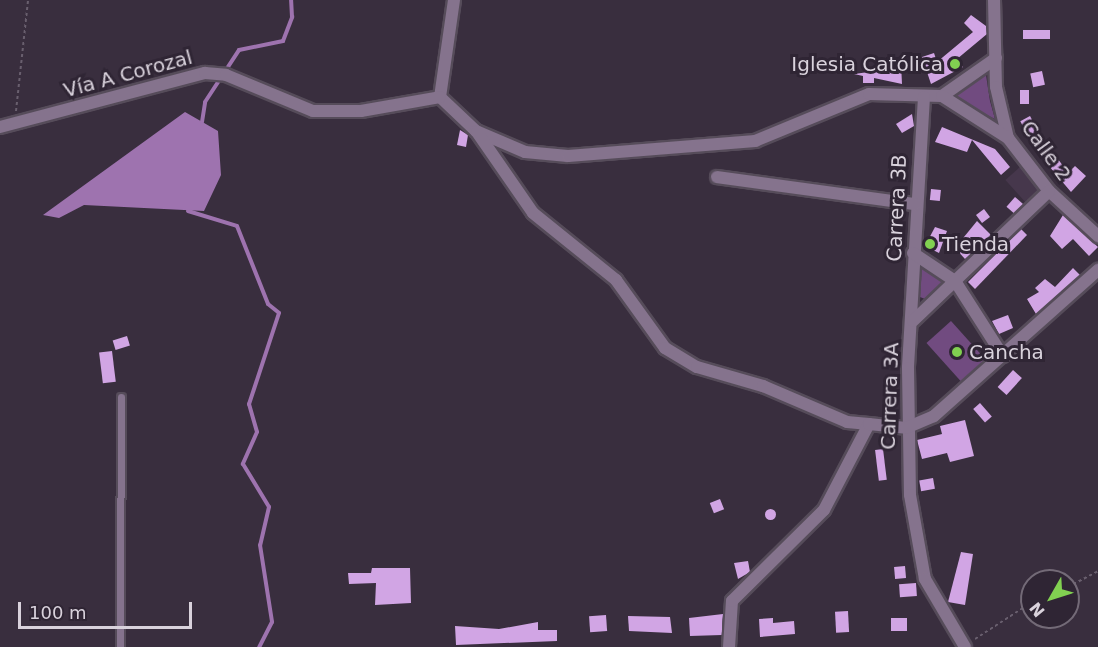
<!DOCTYPE html>
<meta charset="utf-8">
<style>
body{margin:0}
#map{position:relative;width:1098px;height:647px;overflow:hidden;background:#392e3e;font-family:"DejaVu Sans",sans-serif}
div>[style]{position:absolute}
.built>*{inset:0;background:#46374c;transform-origin:0 0}
.green>*{inset:0;background:#714b80;transform-origin:0 0}
.water>*{inset:0;background:#9e73af}
.stream>*{height:4px;margin:-2px;padding:0 2px;transform-origin:2px;border-radius:2px;background:#9e73af}
.building>*{inset:0;background:#d1a5e4;transform-origin:0 0}
.round{border-radius:50%}
.path>*{height:2px;margin-top:-1px;transform-origin:0;background:repeating-linear-gradient(90deg,#695f6e 0 3px,transparent 0 6px)}
.roads{filter:drop-shadow(2px 0 #564c5a) drop-shadow(-2px 0 #564c5a) drop-shadow(0 2px #564c5a) drop-shadow(0 -2px #564c5a)}
.lane>*{height:7px;margin:-3.5px;padding:0 3.5px;transform-origin:3.5px;border-radius:3.5px;background:#85738d}
.street>*{height:12px;margin:-6px;padding:0 6px;transform-origin:6px;border-radius:6px;background:#85738d}
.dots>*{width:16px;height:16px;translate:-50% -50%;box-sizing:border-box;border:3px solid #2f2534;border-radius:50%}
span{translate:-50% -50%;white-space:nowrap;text-align:center;line-height:1.15;-webkit-text-stroke:6px #2f2534;paint-order:stroke}
.poi-label{font-size:20px;color:#d9d2dc}
.right{translate:-100% -50%;text-align:right}
.left{translate:0 -50%;text-align:left}
.street-label{font-size:20px;color:#d9d2dc}
.north{position:absolute;left:1020px;top:569px;width:60px;height:60px;box-sizing:border-box;background:#2f2534;border:2px solid #736a77;border-radius:50%;rotate:231deg;font-size:16px;font-weight:700;line-height:24px;text-align:center;color:#d9d2dc}
.north::after{content:'';display:block;margin:auto;width:21px;height:27px;background:#81d051;clip-path:polygon(50% 0,100% 100%,50% 72%,0 100%)}
.scale{position:absolute;left:18px;top:602px;width:174px;height:27px;box-sizing:border-box;border:3px solid #d9d2dc;border-top:0;padding-left:8px;font-size:18px;line-height:21px;white-space:nowrap;color:#d9d2dc;-webkit-text-stroke:4px #2f2534;paint-order:stroke}
</style>
<div id="map">
<div class="built">
<i style="left:1021px;top:166px;width:30px;height:21px;rotate:48deg"></i>
</div>
<div class="green">
<i style="clip-path:polygon(986px 75px,990px 101px,995px 119px,947px 96px)"></i>
<i style="clip-path:polygon(920px 268px,946px 278px,930px 301px,920px 297px)"></i>
<i style="left:951px;top:321px;width:52px;height:33px;rotate:48deg"></i>
</div>
<div class="water">
<i style="clip-path:polygon(185px 112px,218px 131px,221px 175px,204px 211px,84px 205px,59px 218px,43px 215px)"></i>
</div>
<div class="stream">
<i style="left:202px;top:122px;width:20px;rotate:-81deg"></i>
<i style="left:205px;top:102px;width:62px;rotate:-56.8deg"></i>
<i style="left:239px;top:50px;width:45px;rotate:-11.6deg"></i>
<i style="left:283px;top:41px;width:26px;rotate:-69deg"></i>
<i style="left:292px;top:17px;width:17px;rotate:-93deg"></i>
<i style="left:188px;top:211px;width:51px;rotate:17deg"></i>
<i style="left:237px;top:226px;width:84px;rotate:68.3deg"></i>
<i style="left:268px;top:304px;width:14px;rotate:39deg"></i>
<i style="left:279px;top:313px;width:96px;rotate:108.2deg"></i>
<i style="left:249px;top:404px;width:29px;rotate:74deg"></i>
<i style="left:257px;top:432px;width:35px;rotate:114deg"></i>
<i style="left:243px;top:464px;width:50px;rotate:58.8deg"></i>
<i style="left:269px;top:507px;width:39px;rotate:103deg"></i>
<i style="left:260px;top:545px;width:78px;rotate:81.1deg"></i>
<i style="left:272px;top:622px;width:28px;rotate:117deg"></i>
</div>
<div class="building">
<i style="clip-path:polygon(971px 15px,986px 26px,987px 34px,957px 59px,963px 67px,931px 84px,922px 57px,934px 53px,937px 62px,973px 32px,964px 23px)"></i>
<i style="left:1023px;top:30px;width:27px;height:9px"></i>
<i style="clip-path:polygon(891px 63px,901px 63px,902px 84px,874px 78px,874px 83px,863px 83px,863px 76px,854px 74px,891px 69px)"></i>
<i style="left:1042px;top:71px;width:14px;height:12px;rotate:78deg"></i>
<i style="left:1020px;top:90px;width:9px;height:14px"></i>
<i style="clip-path:polygon(912px 114px,914px 126px,902px 133px,896px 124px)"></i>
<i style="left:1030px;top:116px;width:19px;height:11px;rotate:62deg"></i>
<i style="clip-path:polygon(942px 127px,995px 149px,1010px 167px,1001px 175px,972px 140px,967px 152px,935px 142px)"></i>
<i style="clip-path:polygon(460px 130px,468px 135px,466px 147px,457px 145px)"></i>
<i style="clip-path:polygon(1053px 152px,1068px 173px,1075px 166px,1086px 176px,1071px 192px,1043px 159px)"></i>
<i style="left:931px;top:189px;width:10px;height:11px;rotate:6deg"></i>
<i style="left:1015px;top:197px;width:11px;height:13px;rotate:41deg"></i>
<i style="left:984px;top:209px;width:10px;height:10px;rotate:53deg"></i>
<i style="clip-path:polygon(1063px 215px,1098px 247px,1089px 256px,1073px 239px,1062px 249px,1050px 236px)"></i>
<i style="clip-path:polygon(977px 221px,991px 235px,965px 259px,955px 248px)"></i>
<i style="clip-path:polygon(935px 227px,947px 231px,939px 253px,925px 246px)"></i>
<i style="clip-path:polygon(1021px 229px,1027px 235px,975px 289px,968px 282px)"></i>
<i style="clip-path:polygon(1073px 268px,1080px 275px,1036px 314px,1027px 299px,1039px 292px,1035px 288px,1045px 279px,1055px 287px)"></i>
<i style="clip-path:polygon(1008px 315px,1013px 328px,999px 334px,992px 321px)"></i>
<i style="left:127px;top:336px;width:10px;height:15px;rotate:73deg"></i>
<i style="left:112px;top:351px;width:31px;height:13px;rotate:83deg"></i>
<i style="left:1013px;top:370px;width:12px;height:23px;rotate:42deg"></i>
<i style="left:980px;top:403px;width:18px;height:9px;rotate:49deg"></i>
<i style="clip-path:polygon(965px 420px,974px 456px,950px 462px,947px 453px,922px 459px,917px 440px,942px 434px,940px 426px)"></i>
<i style="left:883px;top:449px;width:31px;height:8px;rotate:83deg"></i>
<i style="left:933px;top:478px;width:11px;height:14px;rotate:80deg"></i>
<i style="left:720px;top:499px;width:11px;height:11px;rotate:68deg"></i>
<i class="round" style="left:764.5px;top:508.5px;width:11px;height:11px"></i>
<i style="clip-path:polygon(961px 552px,973px 554px,965px 605px,948px 602px)"></i>
<i style="clip-path:polygon(748px 561px,750px 572px,738px 579px,734px 563px)"></i>
<i style="left:905px;top:566px;width:12px;height:11px;rotate:85deg"></i>
<i style="clip-path:polygon(372px 568px,410px 568px,411px 603px,375px 605px,376px 583px,349px 584px,348px 573px,371px 573px)"></i>
<i style="left:916px;top:583px;width:13px;height:17px;rotate:86deg"></i>
<i style="left:848px;top:611px;width:21px;height:13px;rotate:87deg"></i>
<i style="clip-path:polygon(723px 614px,722px 635px,690px 636px,689px 618px)"></i>
<i style="left:606px;top:615px;width:16px;height:17px;rotate:86deg"></i>
<i style="clip-path:polygon(628px 616px,670px 617px,672px 633px,629px 631px)"></i>
<i style="clip-path:polygon(773px 618px,773px 623px,794px 621px,795px 634px,760px 637px,759px 619px)"></i>
<i style="left:891px;top:618px;width:16px;height:13px"></i>
<i style="clip-path:polygon(538px 622px,538px 630px,557px 630px,557px 641px,456px 645px,455px 626px,499px 629px)"></i>
</div>
<div class="path">
<i style="left:16px;top:111px;width:112px;rotate:-83.8deg"></i>
<i style="left:1068px;top:587px;width:34px;rotate:-28deg"></i>
<i style="left:975px;top:639px;width:68px;rotate:-33deg"></i>
</div>
<div class="roads">
<div class="lane">
<i style="left:120px;top:647px;width:250px;rotate:-89.8deg"></i>
</div>
<div class="street">
<i style="left:454px;top:0;width:98px;rotate:98.2deg"></i>
<i style="left:440px;top:97px;width:50px;rotate:43.4deg"></i>
<i style="left:476px;top:131px;width:53px;rotate:23.2deg"></i>
<i style="left:525px;top:152px;width:43px;rotate:5.3deg"></i>
<i style="left:568px;top:156px;width:188px;rotate:-4.6deg"></i>
<i style="left:755px;top:141px;width:123px;rotate:-22.4deg"></i>
<i style="left:869px;top:94px;width:73px;rotate:1.6deg"></i>
<i style="left:942px;top:96px;width:66px;rotate:-35.1deg"></i>
<i style="left:994px;top:0;width:87px;rotate:88.7deg"></i>
<i style="left:996px;top:87px;width:52px;rotate:76.8deg"></i>
<i style="left:1008px;top:138px;width:67px;rotate:52.3deg"></i>
<i style="left:1049px;top:191px;width:67px;rotate:42.6deg"></i>
<i style="left:942px;top:96px;width:78px;rotate:32.5deg"></i>
<i style="left:924px;top:97px;width:271px;rotate:93.4deg"></i>
<i style="left:908px;top:368px;width:127px;rotate:89.1deg"></i>
<i style="left:910px;top:495px;width:85px;rotate:79.9deg"></i>
<i style="left:925px;top:579px;width:79px;rotate:59.5deg"></i>
<i style="left:0;top:127px;width:212px;rotate:-14.8deg"></i>
<i style="left:205px;top:73px;width:21px;rotate:5deg"></i>
<i style="left:226px;top:75px;width:94px;rotate:22.5deg"></i>
<i style="left:313px;top:111px;width:48px"></i>
<i style="left:361px;top:111px;width:80px;rotate:-10deg"></i>
<i style="left:477px;top:132px;width:98px;rotate:55.3deg"></i>
<i style="left:533px;top:213px;width:107px;rotate:38.9deg"></i>
<i style="left:616px;top:280px;width:84px;rotate:54.2deg"></i>
<i style="left:665px;top:348px;width:37px;rotate:31deg"></i>
<i style="left:697px;top:367px;width:69px;rotate:16.1deg"></i>
<i style="left:763px;top:386px;width:91px;rotate:23.2deg"></i>
<i style="left:847px;top:422px;width:22px;rotate:5deg"></i>
<i style="left:717px;top:177px;width:200px;rotate:7.8deg"></i>
<i style="left:913px;top:253px;width:50px;rotate:33.7deg"></i>
<i style="left:955px;top:281px;width:89px;rotate:57.4deg"></i>
<i style="left:913px;top:321px;width:188px;rotate:-43.7deg"></i>
<i style="left:729px;top:647px;width:46px;rotate:-86.3deg"></i>
<i style="left:732px;top:601px;width:129px;rotate:-44.7deg"></i>
<i style="left:824px;top:510px;width:97px;rotate:-62.4deg"></i>
<i style="left:869px;top:424px;width:37px;rotate:6deg"></i>
<i style="left:906px;top:428px;width:30px;rotate:-23deg"></i>
<i style="left:934px;top:416px;width:220px;rotate:-41.7deg"></i>
</div>
</div>
<div class="dots">
<i style="left:955px;top:64px;background:#81d051"></i>
<i style="left:930px;top:244px;background:#81d051"></i>
<i style="left:957px;top:352px;background:#81d051"></i>
</div>
<div class="poi-label">
<span class="right" style="left:943px;top:64px">Iglesia Católica</span>
<span class="left" style="left:942px;top:244px">Tienda</span>
<span class="left" style="left:969px;top:352px">Cancha</span>
</div>
<div class="street-label">
<span style="left:128px;top:74px;rotate:-15deg">Vía A Corozal</span>
<span style="left:1046px;top:151px;rotate:54deg">Calle 2</span>
<span style="left:897px;top:208px;rotate:-87deg">Carrera 3B</span>
<span style="left:890px;top:396px;rotate:-88deg">Carrera 3A</span>
</div>
<div class="north">N</div>
<div class="scale">100 m</div>
</div>
